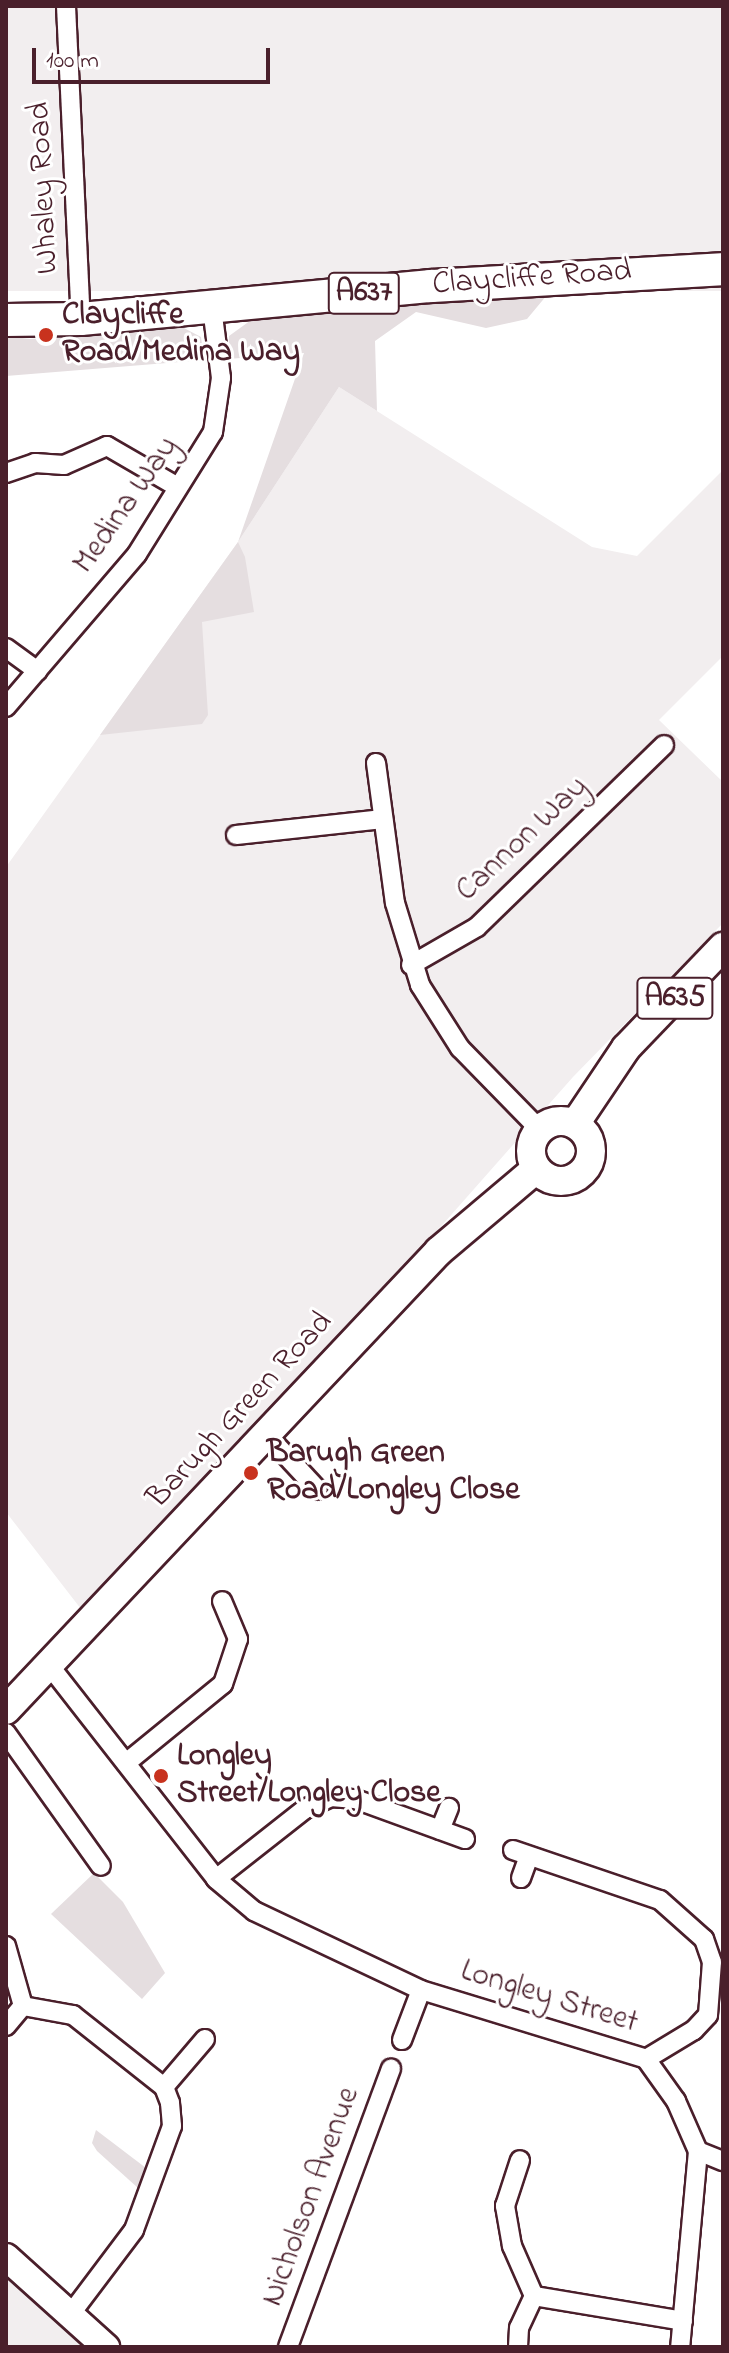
<!DOCTYPE html>
<style>
body{margin:0}
#map{position:relative;width:729px;height:2353px;overflow:hidden;background:#fff;font-family:"Indie Flower",sans-serif}
div>[style]{position:absolute}
.built>*{inset:0;background:#f2eeef;transform-origin:0 0}
.green>*{inset:0;background:#e5dee0}
.roads{filter:drop-shadow(2px 0 #4a1f2b) drop-shadow(-2px 0 #4a1f2b) drop-shadow(0 2px #4a1f2b) drop-shadow(0 -2px #4a1f2b)}
.street>*{height:18px;margin:-9px;padding:0 9px;transform-origin:9px;border-radius:9px;background:#fff}
.secondary>*{height:26px;margin:-13px;padding:0 13px;transform-origin:13px;border-radius:13px;background:#fff}
.primary>*{height:28px;margin:-14px;padding:0 14px;transform-origin:14px;border-radius:14px;background:#fff}
.primary>.ring{margin:-14px;padding:0;box-sizing:content-box;background:none;border:28px solid #fff;border-radius:50%}
.highway>*{height:32px;margin:-16px;padding:0 16px;transform-origin:16px;border-radius:16px;background:#fff}
.dots>*{width:22px;height:22px;translate:-50% -50%;box-sizing:border-box;border:4px solid #fff;border-radius:50%}
span{translate:-50% -50%;white-space:nowrap;text-align:center;line-height:1.15;-webkit-text-stroke:6px #fff;paint-order:stroke}
.shield-label span{padding:2px 6px;background:#fff;border:2px solid;border-radius:6px;-webkit-text-stroke-width:0}
.shield-label{font-size:30px;color:#4a1f2b;font-weight:700}
.street-label{font-size:32px;color:#4a1f2b}
.poi-label{font-size:32px;color:#4a1f2b;font-weight:700}
.left{translate:0 -50%;text-align:left}
.frame{position:absolute;inset:0;border:8px solid #4a1f2b;pointer-events:none}
.scale{position:absolute;left:32px;top:48px;width:238px;height:36px;box-sizing:border-box;border:4px solid #4a1f2b;border-top:0;padding-left:10px;font-size:24px;line-height:28px;white-space:nowrap;color:#4a1f2b;-webkit-text-stroke:6px #fff;paint-order:stroke}
</style>
<div id="map">
<div class="built">
<i style="left:6px;top:6px;width:717px;height:285px"></i>
<i style="clip-path:polygon(339px 387px,592px 547px,637px 556px,723px 470px,723px 656px,659px 720px,723px 782px,723px 923px,573px 1077px,444px 1223px,81px 1609px,6px 1512px,6px 867px,238px 542px)"></i>
<i style="clip-path:polygon(6px 2275px,60px 2324px,88px 2347px,6px 2347px)"></i>
</div>
<div class="green">
<i style="clip-path:polygon(547px 295px,527px 319px,486px 328px,416px 312px,375px 341px,377px 411px,339px 387px,238px 542px,245px 557px,254px 612px,202px 622px,208px 715px,202px 724px,100px 735px,238px 542px,304px 353px,228px 359px,229px 336px,261px 313px)"></i>
<i style="clip-path:polygon(182px 327px,201px 337px,204px 360px,6px 376px,6px 336px,30px 339px)"></i>
<i style="clip-path:polygon(94px 1873px,123px 1902px,165px 1973px,142px 1999px,51px 1914px)"></i>
<i style="clip-path:polygon(96px 2130px,146px 2168px,138px 2188px,97px 2151px,92px 2143px)"></i>
</div>
<div class="roads">
<div class="street">
<i style="left:66px;top:6px;width:313px;rotate:87.3deg"></i>
<i style="left:6px;top:473px;width:31px;rotate:-19deg"></i>
<i style="left:35px;top:463px;width:29px;rotate:4deg"></i>
<i style="left:64px;top:465px;width:47px;rotate:-23.8deg"></i>
<i style="left:107px;top:446px;width:80px;rotate:30.1deg"></i>
<i style="left:6px;top:648px;width:39px;rotate:36deg"></i>
<i style="left:6px;top:707px;width:201px;rotate:-49.4deg"></i>
<i style="left:137px;top:554px;width:144px;rotate:-58.1deg"></i>
<i style="left:213px;top:432px;width:55px;rotate:-81.6deg"></i>
<i style="left:221px;top:378px;width:71px;rotate:-97.3deg"></i>
<i style="left:376px;top:763px;width:141px;rotate:82.3deg"></i>
<i style="left:395px;top:903px;width:86px;rotate:73deg"></i>
<i style="left:420px;top:985px;width:75px;rotate:57.6deg"></i>
<i style="left:460px;top:1048px;width:115px;rotate:45.7deg"></i>
<i style="left:236px;top:835px;width:148px;rotate:-6.2deg"></i>
<i style="left:411px;top:965px;width:76px;rotate:-29.9deg"></i>
<i style="left:477px;top:927px;width:261px;rotate:-44.2deg"></i>
<i style="left:266px;top:1434px;width:76px;rotate:47.1deg"></i>
<i style="left:49px;top:1665px;width:271px;rotate:52deg"></i>
<i style="left:216px;top:1879px;width:50px;rotate:40.1deg"></i>
<i style="left:254px;top:1911px;width:185px;rotate:25.3deg"></i>
<i style="left:421px;top:1990px;width:235px;rotate:17deg"></i>
<i style="left:646px;top:2059px;width:52px;rotate:54.5deg"></i>
<i style="left:676px;top:2101px;width:55px;rotate:66.3deg"></i>
<i style="left:698px;top:2151px;width:197px;rotate:95.2deg"></i>
<i style="left:6px;top:1733px;width:163px;rotate:54.5deg"></i>
<i style="left:126px;top:1763px;width:125px;rotate:-39.2deg"></i>
<i style="left:223px;top:1684px;width:47px;rotate:-71.6deg"></i>
<i style="left:238px;top:1639px;width:41px;rotate:-112.8deg"></i>
<i style="left:440px;top:1830px;width:24px;rotate:-68deg"></i>
<i style="left:513px;top:1850px;width:155px;rotate:18.8deg"></i>
<i style="left:660px;top:1900px;width:59px;rotate:41.6deg"></i>
<i style="left:704px;top:1939px;width:24px;rotate:71deg"></i>
<i style="left:712px;top:1962px;width:53px;rotate:94.3deg"></i>
<i style="left:708px;top:2015px;width:21px;rotate:133deg"></i>
<i style="left:694px;top:2030px;width:56px;rotate:148.9deg"></i>
<i style="left:521px;top:1878px;width:23px;rotate:-70deg"></i>
<i style="left:216px;top:1879px;width:113px;rotate:-38.2deg"></i>
<i style="left:305px;top:1809px;width:29px;rotate:-25deg"></i>
<i style="left:331px;top:1797px;width:24px;rotate:5deg"></i>
<i style="left:355px;top:1799px;width:117px;rotate:20deg"></i>
<i style="left:6px;top:1946px;width:62px;rotate:74.2deg"></i>
<i style="left:6px;top:2026px;width:26px;rotate:-50deg"></i>
<i style="left:23px;top:2006px;width:51px;rotate:10.2deg"></i>
<i style="left:73px;top:2015px;width:116px;rotate:38.4deg"></i>
<i style="left:164px;top:2087px;width:17px;rotate:69deg"></i>
<i style="left:170px;top:2103px;width:23px;rotate:85deg"></i>
<i style="left:172px;top:2126px;width:111px;rotate:110.1deg"></i>
<i style="left:134px;top:2230px;width:106px;rotate:127deg"></i>
<i style="left:402px;top:2040px;width:53px;rotate:-69.2deg"></i>
<i style="left:164px;top:2087px;width:63px;rotate:-49.5deg"></i>
<i style="left:698px;top:2151px;width:27px;rotate:22deg"></i>
<i style="left:534px;top:2296px;width:151px;rotate:9.5deg"></i>
<i style="left:288px;top:2347px;width:297px;rotate:-69.7deg"></i>
<i style="left:518px;top:2347px;width:19px;rotate:-87deg"></i>
<i style="left:519px;top:2328px;width:35px;rotate:-65deg"></i>
<i style="left:534px;top:2296px;width:55px;rotate:-113.7deg"></i>
<i style="left:512px;top:2246px;width:41px;rotate:-99.9deg"></i>
<i style="left:505px;top:2206px;width:48px;rotate:-71.9deg"></i>
</div>
<div class="secondary">
<i style="left:6px;top:2257px;width:135px;rotate:42deg"></i>
</div>
<div class="primary">
<i class="ring" style="left:531px;top:1121px;width:32px;height:32px"></i>
<i style="left:575px;top:1124px;width:92px;rotate:-56.1deg"></i>
<i style="left:626px;top:1048px;width:140px;rotate:-46.2deg"></i>
<i style="left:6px;top:1710px;width:631px;rotate:-46.67deg"></i>
<i style="left:439px;top:1251px;width:127px;rotate:-40.2deg"></i>
</div>
<div class="highway">
<i style="left:6px;top:320px;width:75px;rotate:-0.8deg"></i>
<i style="left:81px;top:319px;width:352px;rotate:-5.4deg"></i>
<i style="left:431px;top:286px;width:292px;rotate:-3.3deg"></i>
</div>
</div>
<div class="dots">
<i style="left:46px;top:335px;background:#c8321e"></i>
<i style="left:251px;top:1473px;background:#c8321e"></i>
<i style="left:161px;top:1776px;background:#c8321e"></i>
</div>
<div class="shield-label">
<span style="left:364px;top:293px">A637</span>
<span style="left:675px;top:998px">A635</span>
</div>
<div class="street-label">
<span style="left:45px;top:188px;rotate:-93deg">Whaley Road</span>
<span style="left:532px;top:279px;rotate:-4deg">Claycliffe Road</span>
<span style="left:127px;top:506px;rotate:-55deg">Medina Way</span>
<span style="left:523px;top:840px;rotate:-43deg">Cannon Way</span>
<span style="left:241px;top:1411px;rotate:-47deg">Barugh Green Road</span>
<span style="left:549px;top:1998px;rotate:17deg">Longley Street</span>
<span style="left:312px;top:2197px;rotate:-70deg">Nicholson Avenue</span>
</div>
<div class="poi-label">
<span class="left" style="left:62px;top:335px">Claycliffe<br>Road/Medina Way</span>
<span class="left" style="left:267px;top:1473px">Barugh Green<br>Road/Longley Close</span>
<span class="left" style="left:177px;top:1776px">Longley<br>Street/Longley Close</span>
</div>
<div class="frame"></div>
<div class="scale">100 m</div>
</div>
